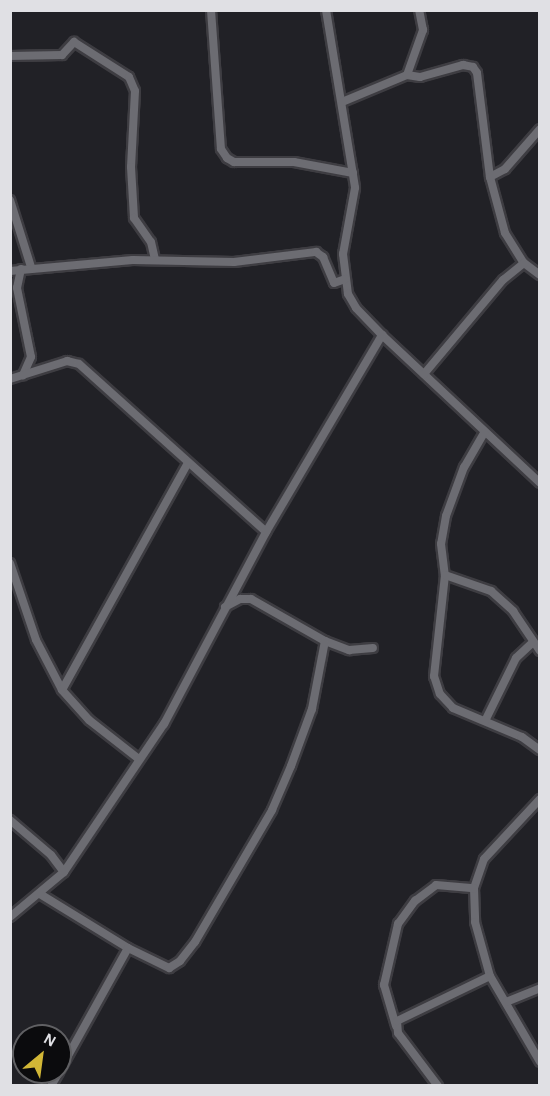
<!DOCTYPE html>
<style>
body{margin:0}
#map{position:relative;width:550px;height:1096px;overflow:hidden;background:#212126;font-family:"Alegreya Sans",sans-serif}
div>[style]{position:absolute}
.roads{filter:drop-shadow(2px 0 #3e3d42) drop-shadow(-2px 0 #3e3d42) drop-shadow(0 2px #3e3d42) drop-shadow(0 -2px #3e3d42)}
.minor>*{height:8px;margin:-4px;padding:0 4px;transform-origin:4px;border-radius:4px;background:#6c6c72}
span{translate:-50% -50%;white-space:nowrap;text-align:center;line-height:1.15;-webkit-text-stroke:6px #0b0b0d;paint-order:stroke}
.frame{position:absolute;inset:0;border:12px solid #e0e0e4;pointer-events:none}
.north{position:absolute;left:12px;top:1024px;width:60px;height:60px;box-sizing:border-box;background:#0b0b0d;border:2px solid #606063;border-radius:50%;rotate:29deg;font-size:16px;font-weight:700;line-height:24px;text-align:center;color:#e0e0e4}
.north::after{content:'';display:block;margin:auto;width:21px;height:27px;background:#d2b736;clip-path:polygon(50% 0,100% 100%,50% 72%,0 100%)}
</style>
<div id="map">
<div class="roads">
<div class="minor">
<i style="left:211px;top:10px;width:139px;rotate:85.9deg"></i>
<i style="left:221px;top:149px;width:11px;rotate:56deg"></i>
<i style="left:227px;top:158px;width:8px;rotate:30deg"></i>
<i style="left:234px;top:162px;width:60px"></i>
<i style="left:294px;top:162px;width:60px;rotate:10.6deg"></i>
<i style="left:326px;top:10px;width:180px;rotate:80.7deg"></i>
<i style="left:355px;top:188px;width:67px;rotate:100.3deg"></i>
<i style="left:343px;top:254px;width:40px;rotate:82.9deg"></i>
<i style="left:348px;top:294px;width:16px;rotate:60deg"></i>
<i style="left:356px;top:308px;width:37px;rotate:46deg"></i>
<i style="left:382px;top:335px;width:216px;rotate:43.1deg"></i>
<i style="left:10px;top:56px;width:52px;rotate:-1.1deg"></i>
<i style="left:62px;top:55px;width:18px;rotate:-47deg"></i>
<i style="left:74px;top:42px;width:65px;rotate:32.5deg"></i>
<i style="left:129px;top:77px;width:15px;rotate:67deg"></i>
<i style="left:135px;top:91px;width:76px;rotate:93deg"></i>
<i style="left:131px;top:167px;width:51px;rotate:86.6deg"></i>
<i style="left:134px;top:218px;width:29px;rotate:55deg"></i>
<i style="left:151px;top:242px;width:18px;rotate:77deg"></i>
<i style="left:407px;top:75px;width:13px;rotate:9deg"></i>
<i style="left:420px;top:77px;width:45px;rotate:-15.6deg"></i>
<i style="left:463px;top:65px;width:10px;rotate:11deg"></i>
<i style="left:473px;top:67px;width:7px;rotate:56deg"></i>
<i style="left:477px;top:73px;width:105px;rotate:82.9deg"></i>
<i style="left:490px;top:177px;width:58px;rotate:75deg"></i>
<i style="left:505px;top:233px;width:36px;rotate:58deg"></i>
<i style="left:524px;top:263px;width:20px;rotate:37deg"></i>
<i style="left:342px;top:102px;width:70px;rotate:-22.6deg"></i>
<i style="left:407px;top:75px;width:48px;rotate:-70.4deg"></i>
<i style="left:423px;top:30px;width:20px;rotate:-101deg"></i>
<i style="left:490px;top:177px;width:17px;rotate:-28deg"></i>
<i style="left:505px;top:169px;width:53px;rotate:-48.8deg"></i>
<i style="left:10px;top:200px;width:70px;rotate:72.6deg"></i>
<i style="left:21px;top:269px;width:19px;rotate:102deg"></i>
<i style="left:17px;top:288px;width:70px;rotate:78.5deg"></i>
<i style="left:31px;top:357px;width:20px;rotate:114deg"></i>
<i style="left:10px;top:271px;width:123px;rotate:-5.1deg"></i>
<i style="left:133px;top:260px;width:101px;rotate:1.1deg"></i>
<i style="left:234px;top:262px;width:83px;rotate:-7deg"></i>
<i style="left:316px;top:252px;width:9px;rotate:36deg"></i>
<i style="left:323px;top:257px;width:28px;rotate:67deg"></i>
<i style="left:334px;top:283px;width:12px;rotate:-20deg"></i>
<i style="left:424px;top:374px;width:123px;rotate:-50deg"></i>
<i style="left:503px;top:280px;width:27px;rotate:-39deg"></i>
<i style="left:10px;top:379px;width:60px;rotate:-17.5deg"></i>
<i style="left:67px;top:361px;width:12px;rotate:14deg"></i>
<i style="left:79px;top:364px;width:251px;rotate:41.9deg"></i>
<i style="left:484px;top:433px;width:39px;rotate:120deg"></i>
<i style="left:464px;top:467px;width:52px;rotate:110.2deg"></i>
<i style="left:446px;top:516px;width:28px;rotate:100deg"></i>
<i style="left:441px;top:544px;width:31px;rotate:83deg"></i>
<i style="left:445px;top:575px;width:102px;rotate:96.2deg"></i>
<i style="left:434px;top:676px;width:19px;rotate:72deg"></i>
<i style="left:440px;top:694px;width:19px;rotate:47deg"></i>
<i style="left:453px;top:708px;width:75px;rotate:22.8deg"></i>
<i style="left:522px;top:737px;width:22px;rotate:36deg"></i>
<i style="left:10px;top:563px;width:81px;rotate:71.3deg"></i>
<i style="left:36px;top:640px;width:56px;rotate:62.5deg"></i>
<i style="left:62px;top:690px;width:40px;rotate:48deg"></i>
<i style="left:89px;top:720px;width:63px;rotate:38deg"></i>
<i style="left:445px;top:575px;width:49px;rotate:19.2deg"></i>
<i style="left:491px;top:591px;width:30px;rotate:42deg"></i>
<i style="left:513px;top:611px;width:48px;rotate:56deg"></i>
<i style="left:225px;top:607px;width:17px;rotate:-28deg"></i>
<i style="left:240px;top:599px;width:11px"></i>
<i style="left:251px;top:599px;width:85px;rotate:29.6deg"></i>
<i style="left:325px;top:641px;width:26px;rotate:21deg"></i>
<i style="left:349px;top:650px;width:24px;rotate:-5deg"></i>
<i style="left:62px;top:690px;width:260px;rotate:-61deg"></i>
<i style="left:485px;top:721px;width:70px;rotate:-63.8deg"></i>
<i style="left:516px;top:658px;width:22px;rotate:-43deg"></i>
<i style="left:540px;top:799px;width:82px;rotate:133deg"></i>
<i style="left:484px;top:859px;width:31px;rotate:109deg"></i>
<i style="left:474px;top:888px;width:34px;rotate:88deg"></i>
<i style="left:475px;top:922px;width:56px;rotate:74.5deg"></i>
<i style="left:490px;top:976px;width:99px;rotate:59.8deg"></i>
<i style="left:10px;top:820px;width:54px;rotate:40.5deg"></i>
<i style="left:51px;top:855px;width:21px;rotate:53deg"></i>
<i style="left:40px;top:894px;width:103px;rotate:31.5deg"></i>
<i style="left:128px;top:948px;width:140px;rotate:119.1deg"></i>
<i style="left:10px;top:917px;width:70px;rotate:-39.8deg"></i>
<i style="left:64px;top:872px;width:179px;rotate:-56deg"></i>
<i style="left:164px;top:724px;width:217px;rotate:-62deg"></i>
<i style="left:266px;top:532px;width:229px;rotate:-59.5deg"></i>
<i style="left:128px;top:948px;width:46px;rotate:26deg"></i>
<i style="left:169px;top:968px;width:13px;rotate:-32deg"></i>
<i style="left:180px;top:961px;width:24px;rotate:-52deg"></i>
<i style="left:195px;top:942px;width:153px;rotate:-59.7deg"></i>
<i style="left:272px;top:810px;width:48px;rotate:-66.6deg"></i>
<i style="left:291px;top:766px;width:61px;rotate:-69.8deg"></i>
<i style="left:312px;top:709px;width:69px;rotate:-79.2deg"></i>
<i style="left:506px;top:1002px;width:37px;rotate:-22deg"></i>
<i style="left:396px;top:1026px;width:43px;rotate:-106.3deg"></i>
<i style="left:384px;top:985px;width:63px;rotate:-77.1deg"></i>
<i style="left:398px;top:924px;width:29px;rotate:-54deg"></i>
<i style="left:415px;top:901px;width:26px;rotate:-37deg"></i>
<i style="left:436px;top:885px;width:38px;rotate:5deg"></i>
<i style="left:51px;top:1086px;width:16px;rotate:-60deg"></i>
<i style="left:438px;top:1086px;width:66px;rotate:-127deg"></i>
<i style="left:398px;top:1033px;width:12px;rotate:-95deg"></i>
<i style="left:397px;top:1021px;width:103px;rotate:-25.8deg"></i>
</div>
</div>
<div class="frame"></div>
<div class="north">N</div>
</div>
